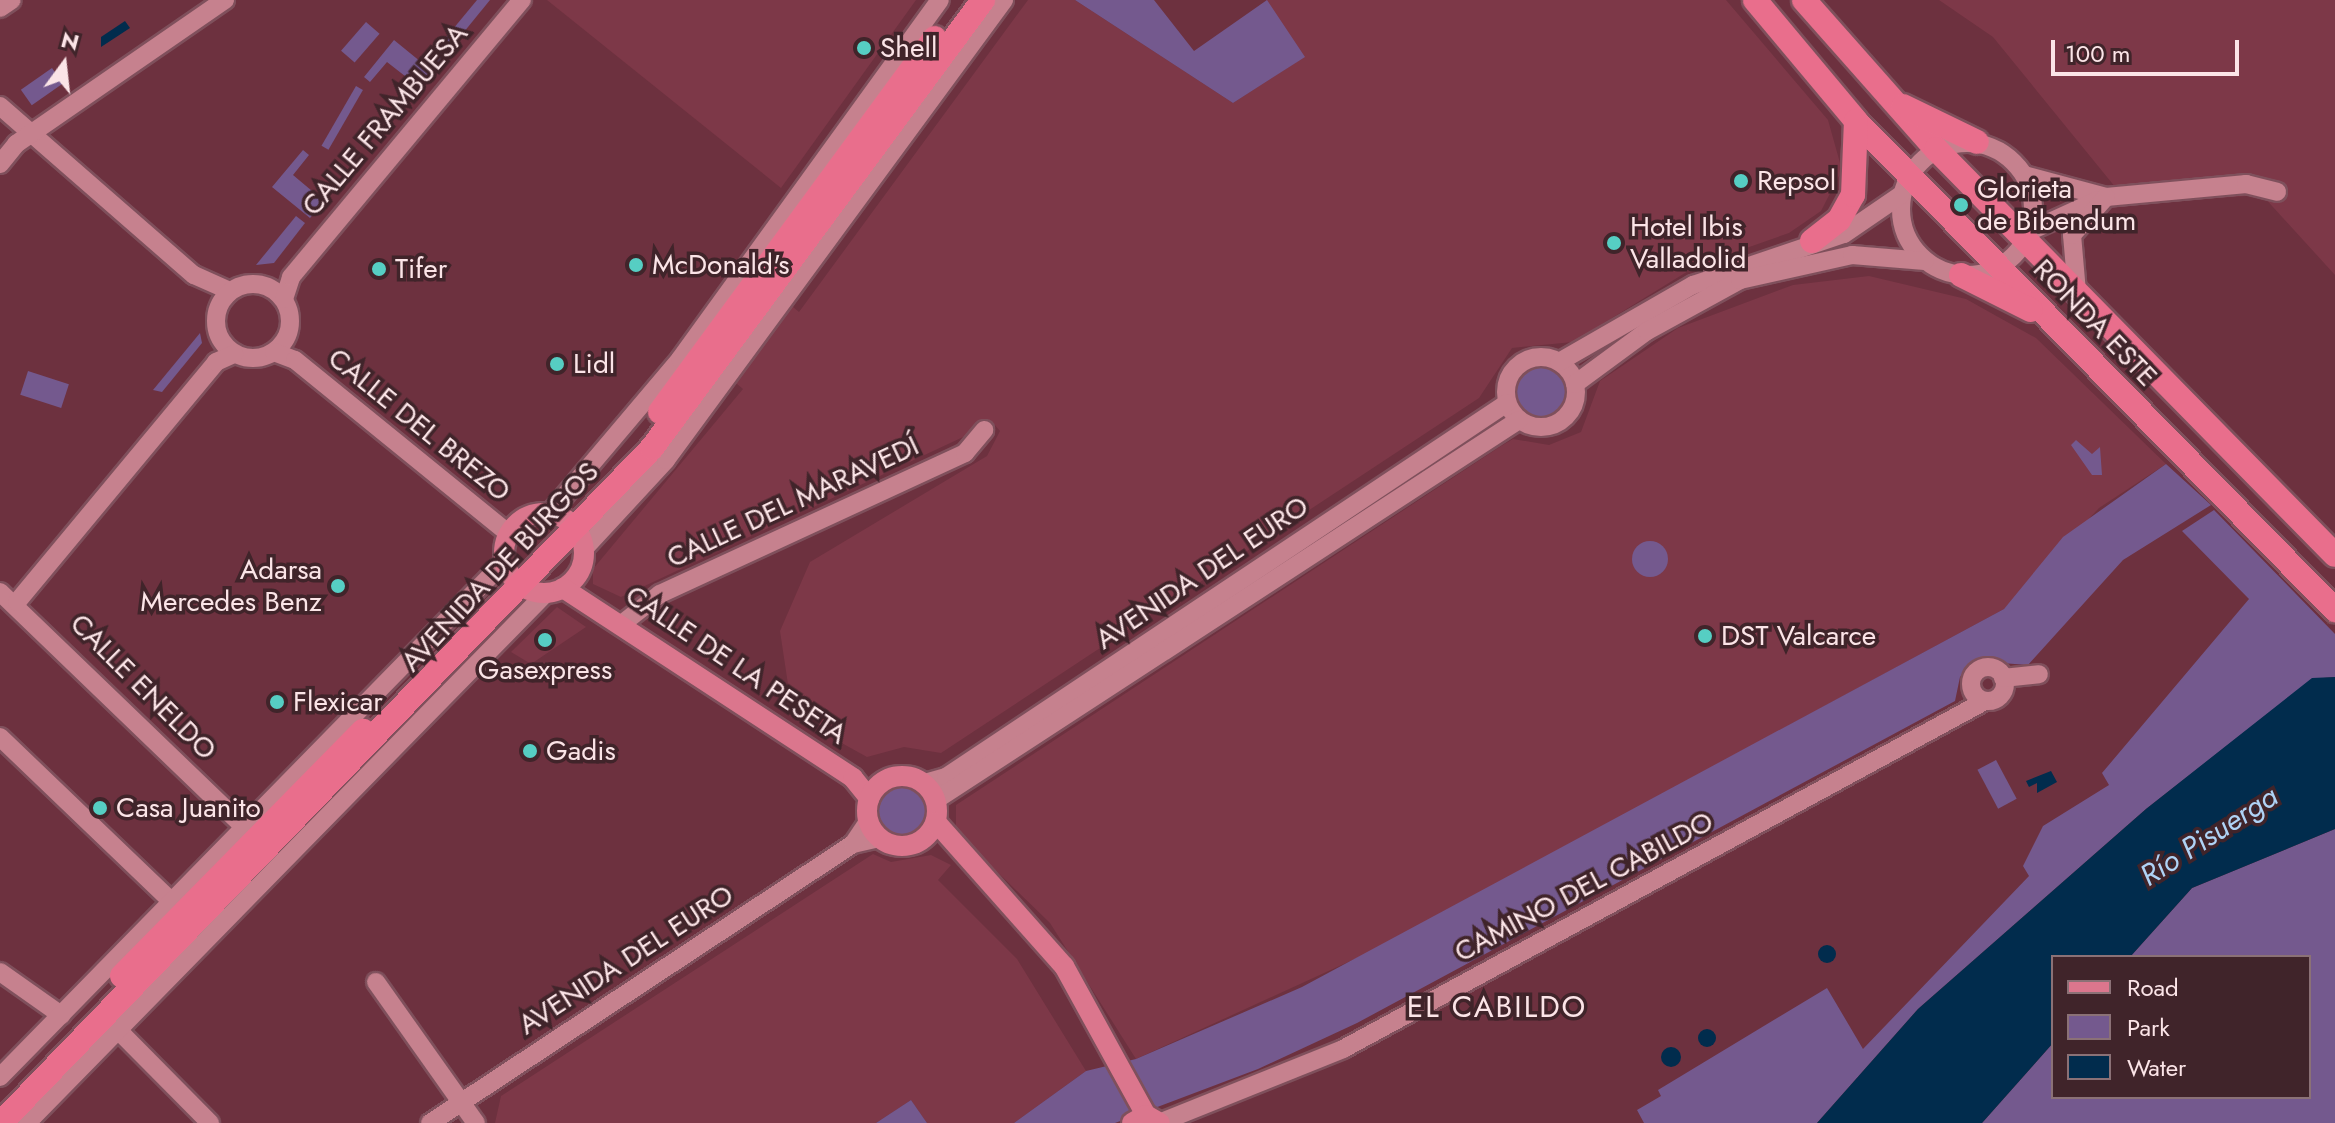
<!DOCTYPE html>
<meta charset="utf-8">
<style>
body{margin:0}
#map{position:relative;width:2335px;height:1123px;overflow:hidden;background:#6d313f;font-family:Jost,sans-serif}
div>[style]{position:absolute}
.built>*{inset:0;background:#7d3848}
.green>*{inset:0;background:#74598e;transform-origin:0 0}
.round{border-radius:50%}
.water>*{inset:0;background:#012c4d}
.roads{filter:drop-shadow(2px 0 #7f505c) drop-shadow(-2px 0 #7f505c) drop-shadow(0 2px #7f505c) drop-shadow(0 -2px #7f505c)}
.minor>*{height:18px;margin:-9px;padding:0 9px;transform-origin:9px;border-radius:9px;background:#c6818e}
.minor>.ring{margin:-9px;padding:0;box-sizing:content-box;background:none;border:18px solid #c6818e;border-radius:50%}
.major>*{height:20px;margin:-10px;padding:0 10px;transform-origin:10px;border-radius:10px;background:#db768d}
.major>.ring{margin:-10px;padding:0;box-sizing:content-box;background:none;border:20px solid #db768d;border-radius:50%}
.highway>*{height:24px;margin:-12px;padding:0 12px;transform-origin:12px;border-radius:12px;background:#e96e8c}
.dots>*{width:22px;height:22px;translate:-50% -50%;box-sizing:border-box;border:4px solid #40242a;border-radius:50%}
span{translate:-50% -50%;white-space:nowrap;text-align:center;line-height:1.15;-webkit-text-stroke:7px #40242a;paint-order:stroke}
.poi-label{font-size:28px;color:#fbe4e7}
.left{translate:0 -50%;text-align:left}
.right{translate:-100% -50%;text-align:right}
.street-label{font-size:28px;color:#fbe4e7}
.water-label{font-size:30px;color:#afd3f6;font-style:italic}
.neighbourhood-label{font-size:30px;color:#fbe4e7;letter-spacing:2px}
.legend{position:absolute;left:2051px;top:955px;width:260px;height:144px;box-sizing:border-box;background:#40242a;border:2px solid #8b7176;margin:0;padding:10px 14px;list-style:none;font-size:24px;color:#fbe4e7}
.legend li{display:flex;align-items:center;gap:16px;height:40px}
.legend b{width:40px;border:2px solid #8b7176}
.north{position:absolute;left:24px;top:24px;width:80px;height:80px;-webkit-text-stroke:6px #40242a;paint-order:stroke;rotate:15deg;font-size:22px;font-weight:700;line-height:32px;text-align:center;color:#fbe4e7}
.north::after{content:'';display:block;margin:auto;width:28px;height:36px;background:#fbe4e7;clip-path:polygon(50% 0,100% 100%,50% 72%,0 100%)}
.scale{position:absolute;left:2051px;top:40px;width:188px;height:36px;box-sizing:border-box;border:4px solid #fbe4e7;border-top:0;padding-left:10px;font-size:24px;line-height:28px;white-space:nowrap;color:#fbe4e7;-webkit-text-stroke:6px #40242a;paint-order:stroke}
</style>
<div id="map">
<div class="built">
<i style="clip-path:polygon(547px 0,916px 0,781px 188px)"></i>
<i style="clip-path:polygon(1028px 0,1075px 0,1233px 103px,1304px 57px,1266px 0,1726px 0,1828px 120px,1842px 170px,1821px 211px,1789px 233px,1698px 265px,1573px 342px,1512px 348px,1479px 398px,941px 753px,904px 747px,867px 757px,829px 736px,789px 691px,780px 631px,810px 562px,987px 456px,1000px 431px,993px 423px,621px 597px,593px 584px,593px 569px,743px 389px,730px 378px,786px 301px,799px 312px)"></i>
<i style="clip-path:polygon(1939px 0,2335px 0,2335px 275px,2262px 195px,2129px 204px,1993px 37px)"></i>
<i style="clip-path:polygon(1869px 276px,1966px 299px,2036px 338px,2166px 464px,2099px 508px,2004px 609px,1370px 952px,1136px 1059px,1050px 923px,956px 832px,956px 805px,1501px 446px,1513px 439px,1549px 445px,1581px 432px,1600px 381px,1678px 328px,1793px 285px)"></i>
<i style="clip-path:polygon(557px 607px,586px 627px,531px 664px,511px 652px)"></i>
<i style="clip-path:polygon(873px 854px,891px 862px,931px 855px,951px 865px,938px 880px,1017px 959px,1086px 1071px,1014px 1123px,927px 1123px,911px 1100px,876px 1123px,495px 1123px,501px 1096px)"></i>
</div>
<div class="green">
<i style="clip-path:polygon(477px 0,490px 0,437px 65px,429px 58px)"></i>
<i style="clip-path:polygon(1075px 0,1154px 0,1194px 51px,1267px 0,1305px 57px,1233px 103px)"></i>
<i style="left:366px;top:22px;width:18px;height:38px;rotate:41deg"></i>
<i style="clip-path:polygon(394px 40px,432px 71px,419px 87px,387px 62px,370px 82px,364px 77px)"></i>
<i style="left:52px;top:68px;width:19px;height:38px;rotate:55deg"></i>
<i style="left:356px;top:86px;width:8px;height:69px;rotate:30deg"></i>
<i style="clip-path:polygon(303px 150px,309px 155px,293px 175px,324px 201px,310px 218px,272px 187px)"></i>
<i style="clip-path:polygon(296px 216px,305px 223px,274px 263px,256px 265px)"></i>
<i style="clip-path:polygon(200px 333px,202px 343px,162px 392px,153px 390px)"></i>
<i class="round" style="left:1515px;top:364px;width:54px;height:54px"></i>
<i style="left:28px;top:371px;width:43px;height:25px;rotate:18deg"></i>
<i style="clip-path:polygon(2076px 440px,2092px 454px,2100px 447px,2102px 475px,2092px 475px,2071px 445px)"></i>
<i style="clip-path:polygon(2166px 464px,2211px 505px,2123px 560px,2028px 665px,1975px 661px,1960px 677px,1955px 701px,1357px 1023px,1258px 1069px,1115px 1123px,1014px 1123px,1086px 1071px,1136px 1059px,1302px 987px,2004px 609px,2063px 537px)"></i>
<i style="clip-path:polygon(2214px 510px,2335px 634px,2335px 677px,2312px 679px,2146px 809px,1918px 1009px,1817px 1123px,1644px 1123px,1637px 1110px,1661px 1096px,1658px 1090px,1827px 988px,1863px 1049px,2029px 876px,2023px 866px,2043px 826px,2109px 785px,2102px 773px,2249px 599px,2182px 531px)"></i>
<i class="round" style="left:1632px;top:541px;width:36px;height:36px"></i>
<i style="clip-path:polygon(511px 612px,516px 617px,432px 693px)"></i>
<i style="left:1996px;top:760px;width:44px;height:21px;rotate:62deg"></i>
<i class="round" style="left:877px;top:786px;width:52px;height:52px"></i>
<i style="clip-path:polygon(2335px 829px,2335px 1123px,1982px 1123px,2053px 1043px,2053px 1097px,2309px 1097px,2309px 957px,2130px 957px,2192px 888px)"></i>
<i style="clip-path:polygon(911px 1100px,927px 1123px,876px 1123px)"></i>
</div>
<div class="water">
<i style="clip-path:polygon(125px 21px,130px 28px,101px 47px,101px 37px)"></i>
<i style="clip-path:polygon(2335px 677px,2335px 829px,2192px 888px,2130px 957px,2053px 957px,2053px 1043px,1982px 1123px,1817px 1123px,1918px 1009px,2146px 809px,2312px 678px)"></i>
<i style="clip-path:polygon(2051px 771px,2057px 782px,2037px 793px,2037px 783px,2029px 787px,2026px 781px)"></i>
<i class="round" style="left:1818px;top:945px;width:18px;height:18px"></i>
<i class="round" style="left:1698px;top:1029px;width:18px;height:18px"></i>
<i class="round" style="left:1661px;top:1047px;width:20px;height:20px"></i>
</div>
<div class="roads">
<div class="minor">
<i style="left:0;top:8px;width:14px;rotate:-34deg"></i>
<i style="left:0;top:106px;width:257px;rotate:41.1deg"></i>
<i style="left:194px;top:275px;width:39px;rotate:24deg"></i>
<i class="ring" style="left:1901px;top:143px;width:114px;height:114px"></i>
<i style="left:0;top:164px;width:26px;rotate:-51deg"></i>
<i style="left:16px;top:144px;width:254px;rotate:-34.6deg"></i>
<i style="left:2024px;top:175px;width:85px;rotate:15deg"></i>
<i style="left:2106px;top:197px;width:141px;rotate:-5.3deg"></i>
<i style="left:2246px;top:184px;width:32px;rotate:14deg"></i>
<i style="left:2028px;top:232px;width:77px;rotate:-24.6deg"></i>
<i class="ring" style="left:216px;top:284px;width:56px;height:56px"></i>
<i style="left:2077px;top:292px;width:57px;rotate:-95deg"></i>
<i style="left:2072px;top:235px;width:51px;rotate:-48.2deg"></i>
<i style="left:284px;top:299px;width:23px;rotate:-72deg"></i>
<i style="left:291px;top:277px;width:361px;rotate:-50.2deg"></i>
<i style="left:274px;top:352px;width:22px;rotate:21deg"></i>
<i style="left:295px;top:360px;width:276px;rotate:39.1deg"></i>
<i class="ring" style="left:1506px;top:357px;width:52px;height:52px"></i>
<i style="left:1559px;top:362px;width:155px;rotate:-29.9deg"></i>
<i style="left:1693px;top:285px;width:159px;rotate:-18.7deg"></i>
<i style="left:1844px;top:234px;width:69px;rotate:-34.4deg"></i>
<i style="left:1575px;top:384px;width:89px;rotate:-36.4deg"></i>
<i style="left:1647px;top:331px;width:106px;rotate:-28.7deg"></i>
<i style="left:1740px;top:280px;width:115px;rotate:-12.6deg"></i>
<i style="left:1852px;top:255px;width:73px;rotate:4.7deg"></i>
<i style="left:550px;top:513px;width:202px;rotate:-49.8deg"></i>
<i style="left:680px;top:359px;width:443px;rotate:-54.1deg"></i>
<i style="left:584px;top:549px;width:121px;rotate:-47.3deg"></i>
<i style="left:666px;top:460px;width:571px;rotate:-53.69deg"></i>
<i style="left:0;top:592px;width:337px;rotate:43.9deg"></i>
<i style="left:17px;top:602px;width:312px;rotate:-50.3deg"></i>
<i style="left:216px;top:362px;width:20px;rotate:-24deg"></i>
<i style="left:623px;top:623px;width:47px;rotate:-38.1deg"></i>
<i style="left:660px;top:594px;width:336px;rotate:-24.8deg"></i>
<i style="left:965px;top:453px;width:30px;rotate:-50deg"></i>
<i class="ring" style="left:1971px;top:667px;width:16px;height:16px"></i>
<i style="left:2003px;top:678px;width:36px;rotate:-6deg"></i>
<i style="left:0;top:737px;width:237px;rotate:43.8deg"></i>
<i style="left:925px;top:783px;width:22px;rotate:-16deg"></i>
<i style="left:946px;top:777px;width:674px;rotate:-33.69deg"></i>
<i style="left:936px;top:800px;width:696px;rotate:-33.1deg"></i>
<i style="left:853px;top:844px;width:27px;rotate:-13deg"></i>
<i style="left:0;top:972px;width:75px;rotate:35.2deg"></i>
<i style="left:376px;top:982px;width:173px;rotate:54.7deg"></i>
<i style="left:118px;top:1030px;width:131px;rotate:45.3deg"></i>
<i style="left:0;top:1077px;width:722px;rotate:-45.62deg"></i>
<i style="left:27px;top:1123px;width:742px;rotate:-45.6deg"></i>
<i style="left:430px;top:1123px;width:507px;rotate:-33.41deg"></i>
<i style="left:853px;top:844px;width:27px;rotate:-56deg"></i>
<i style="left:1159px;top:1123px;width:198px;rotate:-21.9deg"></i>
<i style="left:1343px;top:1049px;width:730px;rotate:-28.46deg"></i>
</div>
<div class="major">
<i class="ring" style="left:504px;top:513px;width:60px;height:60px"></i>
<i style="left:563px;top:588px;width:347px;rotate:33.2deg"></i>
<i style="left:853px;top:778px;width:26px;rotate:51deg"></i>
<i class="ring" style="left:867px;top:776px;width:50px;height:50px"></i>
<i style="left:936px;top:822px;width:193px;rotate:48.4deg"></i>
<i style="left:1064px;top:966px;width:170px;rotate:61.2deg"></i>
<i style="left:1132px;top:1123px;width:16px;rotate:-30deg"></i>
<i style="left:1146px;top:1115px;width:16px;rotate:30deg"></i>
</div>
<div class="highway">
<i style="left:1755px;top:0;width:158px;rotate:50.1deg"></i>
<i style="left:1856px;top:121px;width:685px;rotate:45.59deg"></i>
<i style="left:1804px;top:0;width:199px;rotate:48.5deg"></i>
<i style="left:1936px;top:149px;width:569px;rotate:45.5deg"></i>
<i style="left:1903px;top:106px;width:82px;rotate:25.9deg"></i>
<i style="left:1812px;top:241px;width:34px;rotate:-38deg"></i>
<i style="left:1839px;top:220px;width:29px;rotate:-61deg"></i>
<i style="left:1853px;top:195px;width:74px;rotate:-87.7deg"></i>
<i style="left:1961px;top:275px;width:78px;rotate:26.6deg"></i>
<i style="left:660px;top:412px;width:464px;rotate:-53.7deg"></i>
<i style="left:122px;top:976px;width:344px;rotate:-45.5deg"></i>
<i style="left:1px;top:1123px;width:938px;rotate:-46.04deg"></i>
<i style="left:652px;top:448px;width:557px;rotate:-53.54deg"></i>
</div>
</div>
<div class="dots">
<i style="left:864px;top:48px;background:#56cec3"></i>
<i style="left:1741px;top:181px;background:#56cec3"></i>
<i style="left:1961px;top:205px;background:#56cec3"></i>
<i style="left:1614px;top:243px;background:#56cec3"></i>
<i style="left:636px;top:265px;background:#56cec3"></i>
<i style="left:379px;top:269px;background:#56cec3"></i>
<i style="left:557px;top:364px;background:#56cec3"></i>
<i style="left:338px;top:586px;background:#56cec3"></i>
<i style="left:1705px;top:636px;background:#56cec3"></i>
<i style="left:545px;top:640px;background:#56cec3"></i>
<i style="left:277px;top:702px;background:#56cec3"></i>
<i style="left:530px;top:751px;background:#56cec3"></i>
<i style="left:100px;top:808px;background:#56cec3"></i>
</div>
<div class="poi-label">
<span class="left" style="left:880px;top:48px">Shell</span>
<span class="left" style="left:1757px;top:181px">Repsol</span>
<span class="left" style="left:1977px;top:205px">Glorieta<br>de Bibendum</span>
<span class="left" style="left:1630px;top:243px">Hotel Ibis<br>Valladolid</span>
<span class="left" style="left:652px;top:265px">McDonald's</span>
<span class="left" style="left:395px;top:269px">Tifer</span>
<span class="left" style="left:573px;top:364px">Lidl</span>
<span class="right" style="left:322px;top:586px">Adarsa<br>Mercedes Benz</span>
<span class="left" style="left:1721px;top:636px">DST Valcarce</span>
<span style="left:545px;top:670px">Gasexpress</span>
<span class="left" style="left:293px;top:702px">Flexicar</span>
<span class="left" style="left:546px;top:751px">Gadis</span>
<span class="left" style="left:116px;top:808px">Casa Juanito</span>
</div>
<div class="street-label">
<span style="left:385px;top:120px;rotate:-50deg">CALLE FRAMBUESA</span>
<span style="left:2095px;top:323px;rotate:46deg">RONDA ESTE</span>
<span style="left:419px;top:425px;rotate:39deg">CALLE DEL BREZO</span>
<span style="left:793px;top:502px;rotate:-25deg">CALLE DEL MARAVEDÍ</span>
<span style="left:500px;top:567px;rotate:-47deg">AVENIDA DE BURGOS</span>
<span style="left:1202px;top:573px;rotate:-34deg">AVENIDA DEL EURO</span>
<span style="left:736px;top:665px;rotate:34deg">CALLE DE LA PESETA</span>
<span style="left:143px;top:687px;rotate:45deg">CALLE ENELDO</span>
<span style="left:1584px;top:887px;rotate:-28deg">CAMINO DEL CABILDO</span>
<span style="left:626px;top:960px;rotate:-33deg">AVENIDA DEL EURO</span>
</div>
<div class="water-label">
<span style="left:2209px;top:836px;rotate:-33deg">Río Pisuerga</span>
</div>
<div class="neighbourhood-label">
<span style="left:1497px;top:1007px">EL CABILDO</span>
</div>
<ul class="legend">
<li><b style="height:10px;background:#db768d"></b>Road</li>
<li><b style="height:22px;background:#74598e"></b>Park</li>
<li><b style="height:22px;background:#012c4d"></b>Water</li>
</ul>
<div class="north">N</div>
<div class="scale">100 m</div>
</div>
